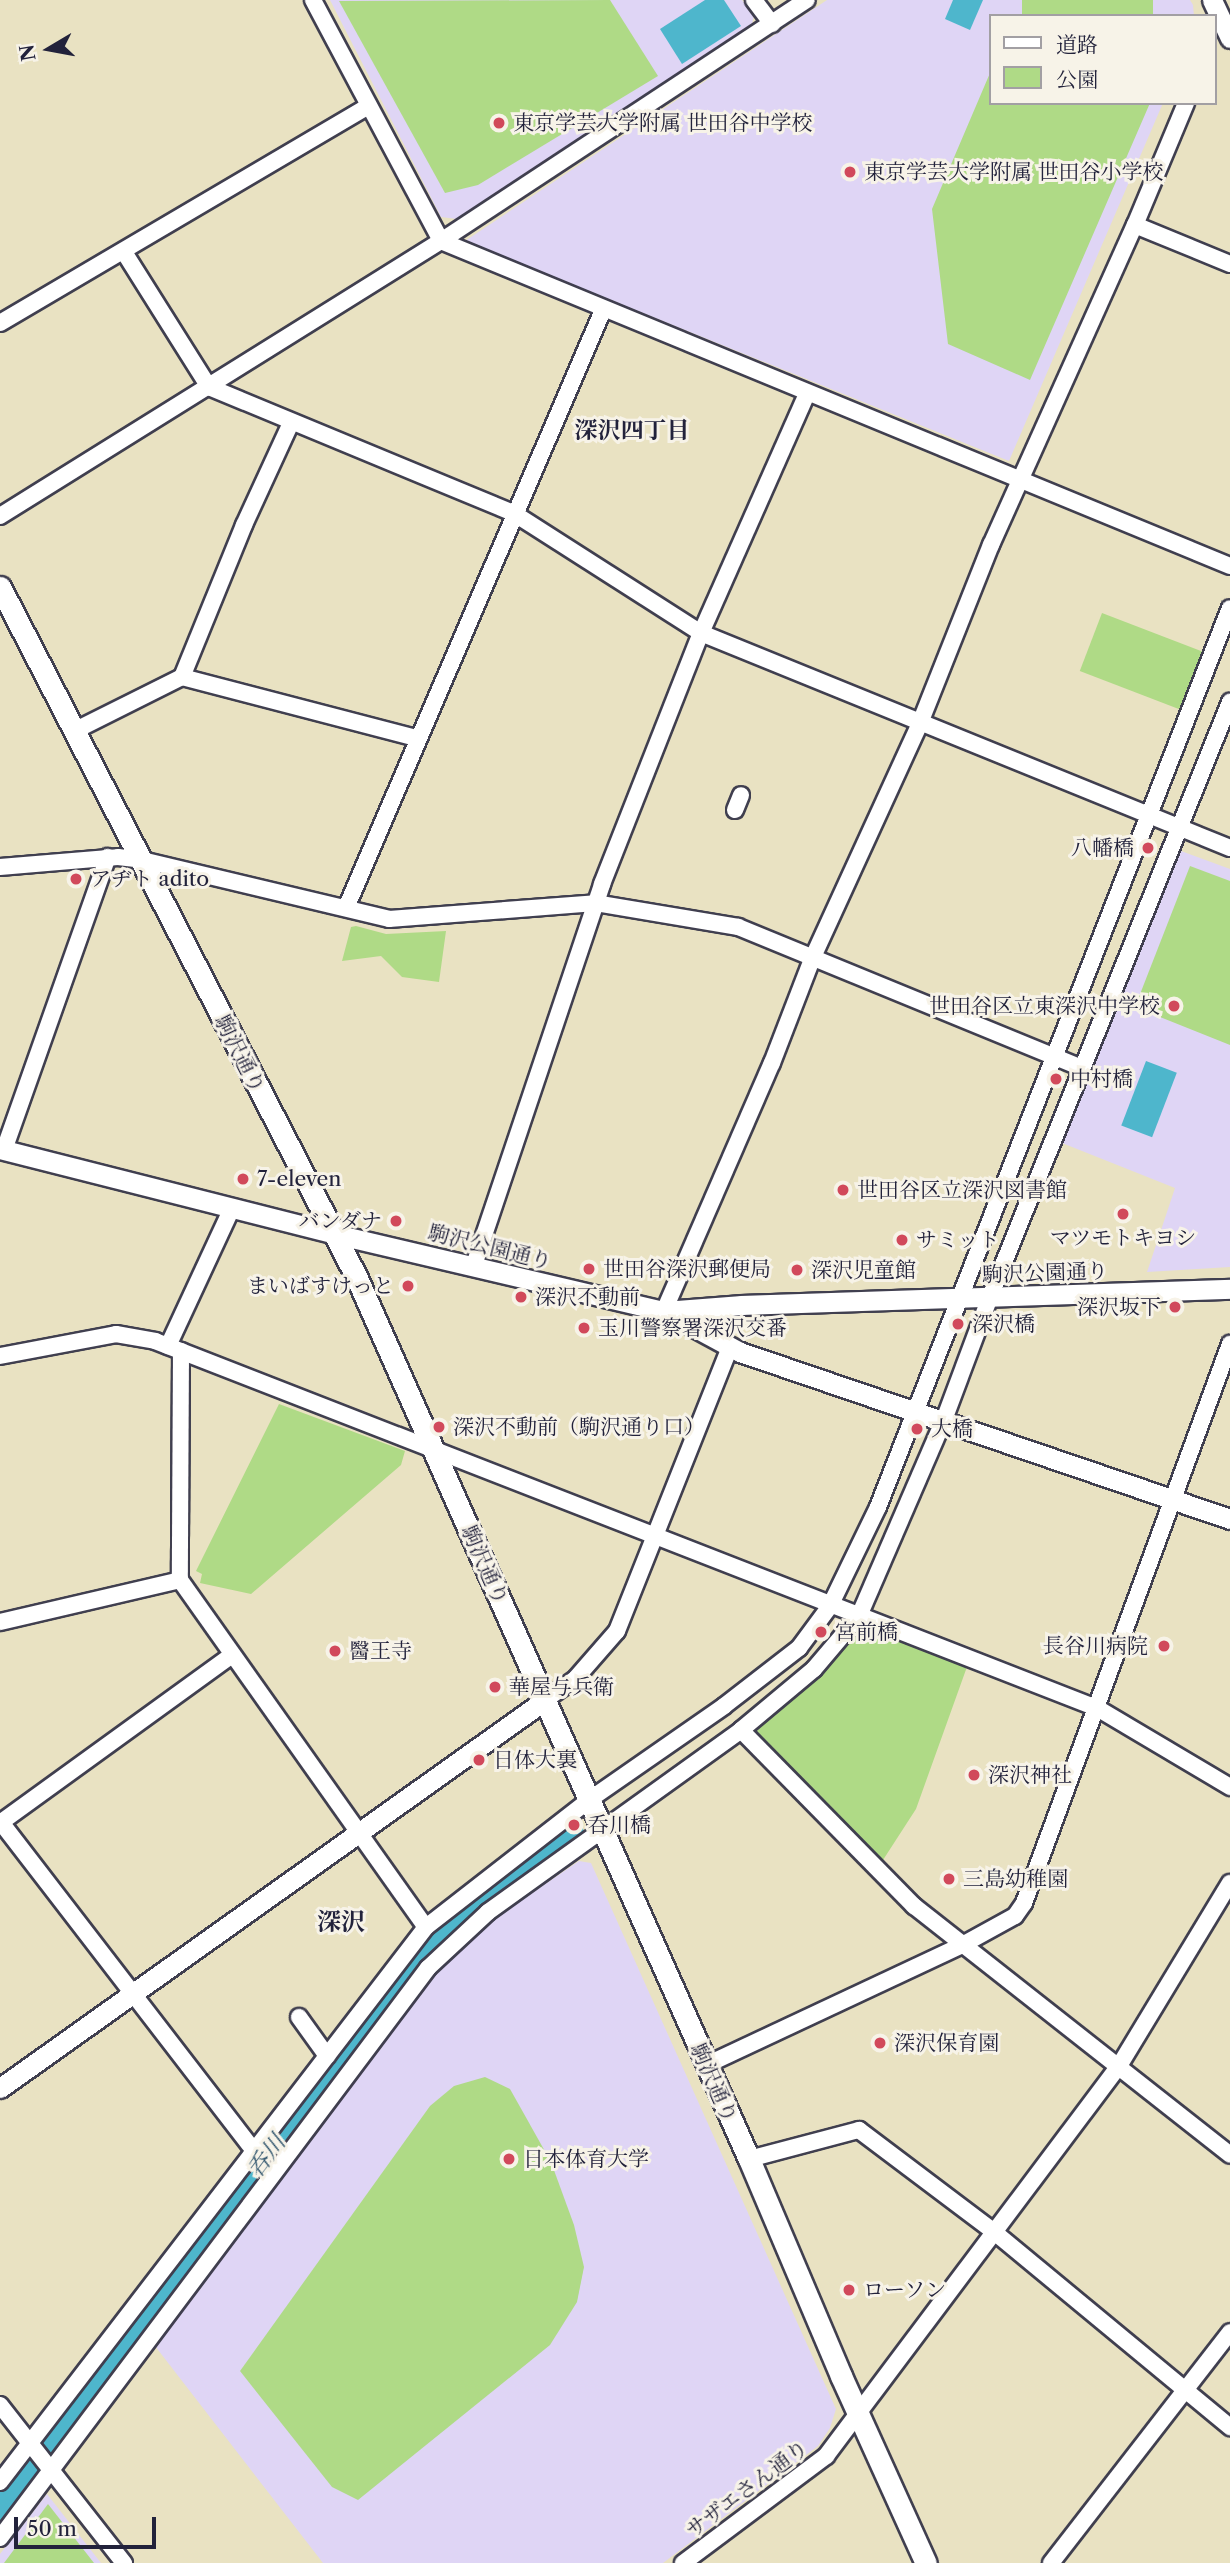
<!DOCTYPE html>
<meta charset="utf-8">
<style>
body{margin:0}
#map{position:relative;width:1230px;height:2563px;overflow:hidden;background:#e9e2c2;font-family:"Libre Caslon Text","Noto Serif JP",serif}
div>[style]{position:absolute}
.built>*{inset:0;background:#dfd5f5}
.green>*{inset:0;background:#afda86;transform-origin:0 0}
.water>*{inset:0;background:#4eb6cc;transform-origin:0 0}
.river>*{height:33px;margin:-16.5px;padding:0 16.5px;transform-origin:16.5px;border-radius:16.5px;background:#4eb6cc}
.roads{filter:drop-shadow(2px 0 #403f4f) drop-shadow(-2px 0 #403f4f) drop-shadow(0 2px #403f4f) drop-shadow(0 -2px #403f4f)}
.minor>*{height:16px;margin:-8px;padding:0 8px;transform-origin:8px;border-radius:8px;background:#fff}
.tertiary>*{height:19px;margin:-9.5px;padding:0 9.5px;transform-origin:9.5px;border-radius:9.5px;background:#fff}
.secondary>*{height:21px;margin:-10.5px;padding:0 10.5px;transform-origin:10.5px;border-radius:10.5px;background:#fff}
.dots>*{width:19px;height:19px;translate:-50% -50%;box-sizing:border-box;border:4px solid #f7f3e8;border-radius:50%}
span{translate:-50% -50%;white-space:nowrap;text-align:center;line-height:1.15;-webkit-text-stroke:6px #f7f3e8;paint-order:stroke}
.poi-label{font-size:21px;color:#22223b}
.left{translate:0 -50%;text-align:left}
.right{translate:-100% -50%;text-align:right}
.street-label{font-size:21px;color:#22223b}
.neighbourhood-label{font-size:23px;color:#22223b;font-weight:700}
.water-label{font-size:23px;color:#31566e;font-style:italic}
.quarter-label{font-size:24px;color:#22223b;font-weight:700}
.legend{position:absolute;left:989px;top:14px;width:228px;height:91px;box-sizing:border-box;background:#f7f3e8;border:2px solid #a29fa3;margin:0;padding:9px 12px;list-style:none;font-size:21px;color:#22223b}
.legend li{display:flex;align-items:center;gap:14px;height:35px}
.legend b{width:35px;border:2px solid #a29fa3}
.north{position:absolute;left:14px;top:14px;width:70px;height:70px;-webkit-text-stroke:5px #f7f3e8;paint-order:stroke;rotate:260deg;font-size:19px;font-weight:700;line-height:28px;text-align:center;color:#22223b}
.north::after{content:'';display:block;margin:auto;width:24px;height:32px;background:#22223b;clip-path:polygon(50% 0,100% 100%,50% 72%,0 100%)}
.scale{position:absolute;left:14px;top:2517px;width:142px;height:32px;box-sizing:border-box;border:4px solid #22223b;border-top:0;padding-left:9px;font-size:21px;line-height:24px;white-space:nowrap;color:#22223b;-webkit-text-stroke:5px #f7f3e8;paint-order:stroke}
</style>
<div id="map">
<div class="built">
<i style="clip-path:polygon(330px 0,742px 0,754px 16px,751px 28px,457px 219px,441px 217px)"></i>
<i style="clip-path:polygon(827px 0,1190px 0,1193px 5px,1194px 16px,990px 16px,990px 103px,1163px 103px,1009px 461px,465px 241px)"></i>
<i style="clip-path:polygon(1181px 851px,1230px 869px,1230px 1267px,1147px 1272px,1175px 1188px,1062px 1143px)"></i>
<i style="clip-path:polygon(579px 1861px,591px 1863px,836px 2409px,830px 2428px,818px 2446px,663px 2563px,323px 2563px,155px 2346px,435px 1972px,470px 1935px)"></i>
<i style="clip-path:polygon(47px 2494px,101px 2563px,0 2563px,0 2554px)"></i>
</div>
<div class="green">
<i style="clip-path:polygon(610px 0,658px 76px,478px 185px,445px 193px,339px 1px)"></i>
<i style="left:1022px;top:0;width:131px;height:17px"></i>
<i style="clip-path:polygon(990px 73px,990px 103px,1150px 103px,1030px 380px,948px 344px,932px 209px)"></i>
<i style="left:1102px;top:613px;width:113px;height:62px;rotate:21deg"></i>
<i style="clip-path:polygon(1190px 866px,1230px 881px,1230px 1045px,1135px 1007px)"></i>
<i style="clip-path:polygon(356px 926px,386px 934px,446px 931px,439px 982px,402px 977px,381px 956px,342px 961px,351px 927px)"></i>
<i style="clip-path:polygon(279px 1404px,405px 1451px,401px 1465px,251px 1594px,200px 1583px,202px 1574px,196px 1571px)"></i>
<i style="clip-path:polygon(864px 1629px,968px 1664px,916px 1809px,883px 1860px,756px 1735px,756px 1727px,806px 1686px,855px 1633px)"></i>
<i style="clip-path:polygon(553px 1834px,563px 1848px,488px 1903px,137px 2346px,0 2525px,0 2499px,168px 2283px,356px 2027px,433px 1933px,459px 1908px)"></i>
<i style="clip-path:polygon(485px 2077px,510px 2089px,551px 2162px,574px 2225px,584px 2267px,577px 2302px,550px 2345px,358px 2500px,332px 2487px,240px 2371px,430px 2106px,454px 2086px)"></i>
<i style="clip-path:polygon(48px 2504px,94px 2563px,4px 2563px)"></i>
</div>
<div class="water">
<i style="clip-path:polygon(705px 0,724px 0,741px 26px,682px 64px,660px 29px)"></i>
<i style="clip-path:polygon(953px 0,983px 0,970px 30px,945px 19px)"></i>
<i style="left:1146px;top:1061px;width:33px;height:69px;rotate:21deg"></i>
</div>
<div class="river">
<i style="left:0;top:2511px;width:422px;rotate:-52.7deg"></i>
<i style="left:256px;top:2175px;width:161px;rotate:-54.3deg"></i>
<i style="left:350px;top:2044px;width:117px;rotate:-50.6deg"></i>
<i style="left:424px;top:1954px;width:86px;rotate:-44.1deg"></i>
<i style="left:486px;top:1894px;width:101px;rotate:-36.5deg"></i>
</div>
<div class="roads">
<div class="minor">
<i style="left:313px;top:0;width:273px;rotate:62deg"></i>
<i style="left:441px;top:241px;width:853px;rotate:22.39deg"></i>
<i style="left:754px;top:0;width:30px;rotate:53deg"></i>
<i style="left:1135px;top:225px;width:103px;rotate:22.3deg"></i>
<i style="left:124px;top:252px;width:160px;rotate:57.8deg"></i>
<i style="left:209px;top:387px;width:331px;rotate:22.5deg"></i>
<i style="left:515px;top:514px;width:221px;rotate:32.6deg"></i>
<i style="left:701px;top:633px;width:571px;rotate:22.12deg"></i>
<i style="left:0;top:323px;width:427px;rotate:-30.5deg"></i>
<i style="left:0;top:516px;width:520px;rotate:-31.95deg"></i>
<i style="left:441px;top:241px;width:438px;rotate:-33.4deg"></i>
<i style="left:182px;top:677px;width:243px;rotate:14.6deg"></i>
<i style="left:74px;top:731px;width:121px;rotate:-26.6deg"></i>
<i style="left:182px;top:677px;width:164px;rotate:-67.8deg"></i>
<i style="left:244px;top:525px;width:112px;rotate:-65.3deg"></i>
<i style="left:735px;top:810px;width:16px;rotate:-68deg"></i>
<i style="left:0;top:867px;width:118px;rotate:-4.8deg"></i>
<i style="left:118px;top:857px;width:24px;rotate:7deg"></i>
<i style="left:142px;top:860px;width:254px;rotate:13.4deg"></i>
<i style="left:389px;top:919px;width:207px;rotate:-4.4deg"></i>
<i style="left:595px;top:903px;width:145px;rotate:9.5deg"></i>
<i style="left:738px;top:927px;width:372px;rotate:22.3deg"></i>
<i style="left:346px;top:908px;width:651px;rotate:-66.74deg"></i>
<i style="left:4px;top:1150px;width:311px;rotate:-70.5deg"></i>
<i style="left:474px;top:1265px;width:402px;rotate:-71.4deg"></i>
<i style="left:602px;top:884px;width:270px;rotate:-68.5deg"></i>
<i style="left:701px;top:633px;width:261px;rotate:-66.1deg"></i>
<i style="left:664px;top:1311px;width:270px;rotate:-66.5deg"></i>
<i style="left:772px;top:1063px;width:114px;rotate:-68.9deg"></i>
<i style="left:813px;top:957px;width:257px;rotate:-65.4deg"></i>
<i style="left:920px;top:723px;width:192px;rotate:-68.3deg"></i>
<i style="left:991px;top:545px;width:351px;rotate:-65.8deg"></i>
<i style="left:1135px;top:225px;width:132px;rotate:-67.3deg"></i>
<i style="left:168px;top:1346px;width:152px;rotate:-65.1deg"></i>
<i style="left:181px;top:1351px;width:229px;rotate:90.3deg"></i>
<i style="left:180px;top:1580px;width:425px;rotate:54.7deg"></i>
<i style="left:0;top:1356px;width:118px;rotate:-10.7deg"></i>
<i style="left:116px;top:1334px;width:40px;rotate:10deg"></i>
<i style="left:155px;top:1341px;width:1011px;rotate:21.29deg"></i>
<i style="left:1097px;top:1708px;width:155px;rotate:30.7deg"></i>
<i style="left:0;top:1622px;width:185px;rotate:-13.1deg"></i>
<i style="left:545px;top:1700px;width:38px;rotate:-35deg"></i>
<i style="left:576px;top:1678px;width:62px;rotate:-48.9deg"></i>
<i style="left:617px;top:1631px;width:306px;rotate:-68.3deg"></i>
<i style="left:741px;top:1730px;width:247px;rotate:45.5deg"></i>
<i style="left:914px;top:1906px;width:402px;rotate:38.2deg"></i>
<i style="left:0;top:1821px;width:416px;rotate:52.4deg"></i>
<i style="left:0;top:1823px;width:286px;rotate:-35.9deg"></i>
<i style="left:299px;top:2017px;width:48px;rotate:54.3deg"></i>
<i style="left:706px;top:2065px;width:285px;rotate:-25.1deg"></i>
<i style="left:964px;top:1944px;width:58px;rotate:-28.8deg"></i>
<i style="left:1015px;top:1916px;width:16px;rotate:-55deg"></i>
<i style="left:1024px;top:1903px;width:596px;rotate:-69.77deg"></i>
<i style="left:749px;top:2159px;width:114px;rotate:-14.8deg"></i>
<i style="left:859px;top:2130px;width:168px;rotate:37deg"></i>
<i style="left:993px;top:2231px;width:308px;rotate:39.6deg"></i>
<i style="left:0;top:2405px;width:201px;rotate:51.9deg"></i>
<i style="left:0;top:2482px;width:700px;rotate:-52.49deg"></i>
<i style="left:426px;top:1927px;width:207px;rotate:-37.9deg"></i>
<i style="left:589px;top:1800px;width:165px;rotate:-34.8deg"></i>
<i style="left:724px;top:1706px;width:95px;rotate:-37.7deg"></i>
<i style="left:799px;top:1648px;width:52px;rotate:-53.6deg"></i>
<i style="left:830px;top:1606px;width:110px;rotate:-64.1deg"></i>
<i style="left:878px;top:1507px;width:965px;rotate:-68.62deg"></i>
<i style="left:0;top:2538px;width:713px;rotate:-53.1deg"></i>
<i style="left:428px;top:1968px;width:82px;rotate:-43deg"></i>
<i style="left:488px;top:1912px;width:312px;rotate:-35.7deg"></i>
<i style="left:741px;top:1730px;width:95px;rotate:-39.9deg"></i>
<i style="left:814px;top:1669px;width:70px;rotate:-49.7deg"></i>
<i style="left:859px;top:1616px;width:214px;rotate:-66.6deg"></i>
<i style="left:944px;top:1420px;width:131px;rotate:-69.5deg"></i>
<i style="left:990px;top:1297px;width:642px;rotate:-68.03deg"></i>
<i style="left:683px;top:2563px;width:179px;rotate:-36.8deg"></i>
<i style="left:826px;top:2456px;width:488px;rotate:-53.1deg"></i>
<i style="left:1119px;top:2066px;width:214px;rotate:-58.8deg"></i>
<i style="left:1051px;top:2563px;width:292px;rotate:-52.2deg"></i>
</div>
<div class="tertiary">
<i style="left:1212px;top:0;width:42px;rotate:64.7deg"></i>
<i style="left:0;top:1149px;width:346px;rotate:14.2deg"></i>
<i style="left:335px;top:1234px;width:338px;rotate:13.2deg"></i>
<i style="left:664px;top:1311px;width:78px;rotate:-4.4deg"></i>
<i style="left:742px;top:1305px;width:488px;rotate:-1.9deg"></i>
<i style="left:664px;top:1311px;width:86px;rotate:28.3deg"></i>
<i style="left:740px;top:1352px;width:518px;rotate:18.82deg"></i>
<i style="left:0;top:2088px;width:669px;rotate:-35.45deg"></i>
</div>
<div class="secondary">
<i style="left:0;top:587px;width:776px;rotate:62.68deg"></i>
<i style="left:356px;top:1276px;width:967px;rotate:66.01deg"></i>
<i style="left:749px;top:2159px;width:236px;rotate:67deg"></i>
<i style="left:841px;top:2376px;width:205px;rotate:65.6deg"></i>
</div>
</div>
<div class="dots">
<i style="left:499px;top:123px;background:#d1495b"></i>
<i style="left:850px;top:172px;background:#d1495b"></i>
<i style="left:1148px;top:848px;background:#d1495b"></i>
<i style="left:76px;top:879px;background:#d1495b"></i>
<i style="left:1174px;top:1006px;background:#d1495b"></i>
<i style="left:1056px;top:1079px;background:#d1495b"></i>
<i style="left:243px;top:1179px;background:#d1495b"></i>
<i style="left:843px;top:1190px;background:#d1495b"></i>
<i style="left:1123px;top:1214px;background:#d1495b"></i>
<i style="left:396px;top:1221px;background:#d1495b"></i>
<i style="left:902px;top:1240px;background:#d1495b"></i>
<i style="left:589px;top:1269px;background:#d1495b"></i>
<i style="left:797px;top:1270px;background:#d1495b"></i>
<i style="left:408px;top:1286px;background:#d1495b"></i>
<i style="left:521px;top:1297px;background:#d1495b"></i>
<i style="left:1175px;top:1307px;background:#d1495b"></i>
<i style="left:958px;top:1324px;background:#d1495b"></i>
<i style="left:584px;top:1328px;background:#d1495b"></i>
<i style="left:439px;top:1427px;background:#d1495b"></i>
<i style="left:917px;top:1429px;background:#d1495b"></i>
<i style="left:821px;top:1632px;background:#d1495b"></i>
<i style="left:1164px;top:1646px;background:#d1495b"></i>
<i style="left:335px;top:1651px;background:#d1495b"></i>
<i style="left:495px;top:1687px;background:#d1495b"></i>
<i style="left:479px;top:1760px;background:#d1495b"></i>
<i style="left:974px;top:1775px;background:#d1495b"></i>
<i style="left:574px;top:1825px;background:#d1495b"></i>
<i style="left:949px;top:1879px;background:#d1495b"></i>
<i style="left:880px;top:2043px;background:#d1495b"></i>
<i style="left:509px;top:2159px;background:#d1495b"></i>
<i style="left:849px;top:2290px;background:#d1495b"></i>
</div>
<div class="poi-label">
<span class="left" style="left:513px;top:123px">東京学芸大学附属 世田谷中学校</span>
<span class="left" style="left:864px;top:172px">東京学芸大学附属 世田谷小学校</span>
<span class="right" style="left:1134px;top:848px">八幡橋</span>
<span class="left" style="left:90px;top:879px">アヂト adito</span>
<span class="right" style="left:1160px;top:1006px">世田谷区立東深沢中学校</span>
<span class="left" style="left:1070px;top:1079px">中村橋</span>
<span class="left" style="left:257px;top:1179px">7-eleven</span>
<span class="left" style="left:857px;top:1190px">世田谷区立深沢図書館</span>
<span class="right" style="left:382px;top:1221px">バンダナ</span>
<span style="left:1123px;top:1238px">マツモトキヨシ</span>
<span class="left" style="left:916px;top:1240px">サミット</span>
<span class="left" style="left:603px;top:1269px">世田谷深沢郵便局</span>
<span class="left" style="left:811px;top:1270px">深沢児童館</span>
<span class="right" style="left:394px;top:1286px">まいばすけっと</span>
<span class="left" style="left:535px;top:1297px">深沢不動前</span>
<span class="right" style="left:1161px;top:1307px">深沢坂下</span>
<span class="left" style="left:972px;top:1324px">深沢橋</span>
<span class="left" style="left:598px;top:1328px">玉川警察署深沢交番</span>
<span class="left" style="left:453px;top:1427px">深沢不動前（駒沢通り口）</span>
<span class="left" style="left:931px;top:1429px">大橋</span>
<span class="left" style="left:835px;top:1632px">宮前橋</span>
<span class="right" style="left:1148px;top:1646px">長谷川病院</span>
<span class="left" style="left:349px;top:1651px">醫王寺</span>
<span class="left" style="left:509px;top:1687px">華屋与兵衛</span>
<span class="left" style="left:493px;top:1760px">日体大裏</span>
<span class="left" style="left:988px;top:1775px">深沢神社</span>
<span class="left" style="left:588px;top:1825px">呑川橋</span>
<span class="left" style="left:963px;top:1879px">三島幼稚園</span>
<span class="left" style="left:894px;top:2043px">深沢保育園</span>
<span class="left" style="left:523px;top:2159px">日本体育大学</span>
<span class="left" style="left:863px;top:2290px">ローソン</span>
</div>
<div class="street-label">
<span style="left:240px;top:1054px;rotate:63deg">駒沢通り</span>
<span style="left:490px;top:1247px;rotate:14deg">駒沢公園通り</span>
<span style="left:1045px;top:1273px;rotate:-2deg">駒沢公園通り</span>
<span style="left:485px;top:1565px;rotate:66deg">駒沢通り</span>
<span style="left:714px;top:2083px;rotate:66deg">駒沢通り</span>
<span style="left:747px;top:2489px;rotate:-37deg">サザエさん通り</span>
</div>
<div class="neighbourhood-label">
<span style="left:632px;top:430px">深沢四丁目</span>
</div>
<div class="water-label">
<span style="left:266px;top:2156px;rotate:-53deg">呑川</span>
</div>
<div class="quarter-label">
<span style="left:341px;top:1922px">深沢</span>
</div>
<ul class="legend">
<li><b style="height:9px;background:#fff"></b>道路</li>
<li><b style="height:19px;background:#afda86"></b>公園</li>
</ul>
<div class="north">N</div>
<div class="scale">50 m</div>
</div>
